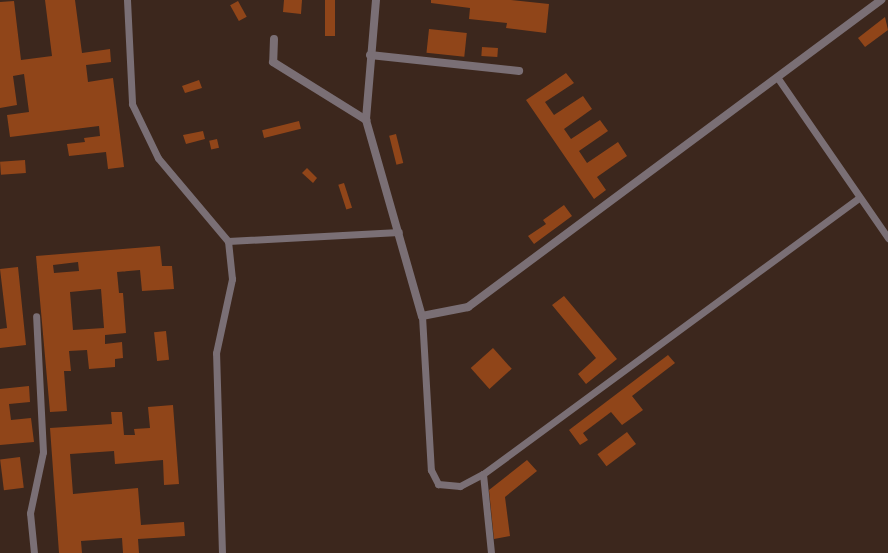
<!DOCTYPE html>
<style>
body{margin:0}
#map{position:relative;width:888px;height:553px;overflow:hidden;background:#3c271d;font-family:"Alegreya Sans",sans-serif}
div>[style]{position:absolute}
.building>*{inset:0;background:#904519;transform-origin:0 0}
.lane>*{height:7px;margin:-3.5px;padding:0 3.5px;transform-origin:3.5px;border-radius:3.5px;background:#7a6f75}
.street>*{height:8px;margin:-4px;padding:0 4px;transform-origin:4px;border-radius:4px;background:#7a6f75}
span{translate:-50% -50%;white-space:nowrap;text-align:center;line-height:1.15;-webkit-text-stroke:3.5px #3c271d;paint-order:stroke}
</style>
<div id="map">
<div class="building">
<i style="clip-path:polygon(45px 0,75px 0,82px 53px,110px 49px,111px 62px,86px 65px,88px 82px,113px 78px,124px 167px,108px 169px,106px 152px,69px 156px,67px 144px,85px 142px,84px 138px,100px 136px,99px 126px,10px 137px,7px 115px,29px 112px,24px 74px,13px 76px,17px 105px,0 108px,0 2px,14px 1px,21px 60px,52px 56px)"></i>
<i style="clip-path:polygon(284px 0,302px 0,301px 14px,283px 12px)"></i>
<i style="left:325px;top:0;width:10px;height:36px"></i>
<i style="clip-path:polygon(431px 0,511px 0,549px 4px,546px 33px,506px 28px,507px 23px,469px 19px,470px 8px,431px 3px)"></i>
<i style="left:238px;top:1px;width:18px;height:9px;rotate:61deg"></i>
<i style="clip-path:polygon(885px 17px,888px 30px,865px 47px,858px 38px)"></i>
<i style="left:429px;top:29px;width:38px;height:24px;rotate:6deg"></i>
<i style="left:482px;top:47px;width:16px;height:9px;rotate:4deg"></i>
<i style="clip-path:polygon(566px 73px,574px 83px,545px 102px,554px 115px,583px 96px,592px 109px,564px 129px,571px 139px,600px 120px,608px 131px,579px 151px,587px 163px,618px 142px,627px 156px,597px 177px,606px 190px,594px 199px,526px 100px)"></i>
<i style="clip-path:polygon(199px 80px,202px 88px,185px 93px,182px 86px)"></i>
<i style="left:299px;top:121px;width:8px;height:38px;rotate:76deg"></i>
<i style="clip-path:polygon(203px 131px,205px 139px,186px 144px,183px 135px)"></i>
<i style="left:396px;top:134px;width:30px;height:7px;rotate:76deg"></i>
<i style="left:217px;top:139px;width:9px;height:8px;rotate:77deg"></i>
<i style="left:25px;top:160px;width:13px;height:25px;rotate:86deg"></i>
<i style="clip-path:polygon(307px 168px,317px 178px,313px 183px,302px 173px)"></i>
<i style="left:344px;top:183px;width:26px;height:6px;rotate:72deg"></i>
<i style="clip-path:polygon(564px 205px,572px 216px,534px 244px,528px 236px,546px 224px,543px 220px)"></i>
<i style="clip-path:polygon(evenodd,160px 246px,162px 266px,172px 266px,174px 289px,142px 291px,140px 270px,117px 272px,119px 293px,123px 293px,126px 333px,105px 335px,105px 344px,122px 342px,123px 358px,115px 359px,115px 367px,89px 369px,87px 350px,69px 351px,71px 371px,64px 371px,67px 411px,50px 412px,36px 256px,160px 246px,78px 262px,79px 271px,54px 273px,53px 265px,78px 262px,160px 246px,101px 289px,104px 328px,73px 330px,70px 292px,101px 289px)"></i>
<i style="clip-path:polygon(18px 267px,26px 345px,0 348px,0 329px,7px 328px,0 269px)"></i>
<i style="clip-path:polygon(564px 296px,617px 359px,586px 384px,578px 374px,596px 358px,552px 305px)"></i>
<i style="left:166px;top:331px;width:29px;height:12px;rotate:84deg"></i>
<i style="left:493px;top:348px;width:28px;height:30px;rotate:48deg"></i>
<i style="clip-path:polygon(668px 355px,675px 363px,632px 396px,643px 410px,622px 425px,611px 412px,583px 433px,588px 440px,580px 445px,569px 430px)"></i>
<i style="clip-path:polygon(29px 386px,30px 402px,9px 404px,11px 420px,31px 418px,34px 442px,0 445px,0 389px)"></i>
<i style="clip-path:polygon(173px 405px,179px 484px,164px 485px,163px 460px,115px 464px,114px 451px,70px 454px,73px 494px,138px 488px,141px 525px,184px 522px,185px 536px,138px 539px,139px 553px,123px 553px,122px 538px,81px 541px,82px 553px,59px 553px,50px 428px,112px 424px,111px 412px,122px 412px,124px 435px,135px 435px,134px 429px,150px 428px,148px 407px)"></i>
<i style="left:627px;top:432px;width:15px;height:37px;rotate:53deg"></i>
<i style="left:20px;top:457px;width:31px;height:20px;rotate:83deg"></i>
<i style="clip-path:polygon(527px 460px,537px 471px,505px 497px,510px 536px,494px 539px,489px 490px)"></i>
</div>
<div class="lane">
<i style="left:127px;top:0;width:104px;rotate:87.2deg"></i>
<i style="left:132px;top:104px;width:60px;rotate:64.3deg"></i>
<i style="left:158px;top:158px;width:109px;rotate:49.9deg"></i>
<i style="left:228px;top:241px;width:171px;rotate:-3deg"></i>
<i style="left:777px;top:77px;width:196px;rotate:55.4deg"></i>
<i style="left:422px;top:316px;width:154px;rotate:86.7deg"></i>
<i style="left:431px;top:470px;width:16px;rotate:63deg"></i>
<i style="left:438px;top:484px;width:22px;rotate:5deg"></i>
<i style="left:460px;top:486px;width:26px;rotate:-28deg"></i>
<i style="left:483px;top:474px;width:466px;rotate:-36.3deg"></i>
<i style="left:483px;top:474px;width:79px;rotate:84.2deg"></i>
<i style="left:34px;top:553px;width:40px;rotate:-95.7deg"></i>
<i style="left:30px;top:513px;width:62px;rotate:-78deg"></i>
<i style="left:43px;top:452px;width:136px;rotate:-92.9deg"></i>
<i style="left:222px;top:553px;width:200px;rotate:-91.7deg"></i>
<i style="left:216px;top:353px;width:76px;rotate:-77.8deg"></i>
<i style="left:232px;top:279px;width:38px;rotate:-96deg"></i>
</div>
<div class="street">
<i style="left:376px;top:0;width:120px;rotate:94.8deg"></i>
<i style="left:366px;top:120px;width:204px;rotate:74.1deg"></i>
<i style="left:422px;top:316px;width:47px;rotate:-11.1deg"></i>
<i style="left:468px;top:307px;width:515px;rotate:-36.62deg"></i>
<i style="left:274px;top:39px;width:23px;rotate:92deg"></i>
<i style="left:273px;top:62px;width:110px;rotate:31.9deg"></i>
<i style="left:370px;top:55px;width:150px;rotate:6.1deg"></i>
</div>
</div>
